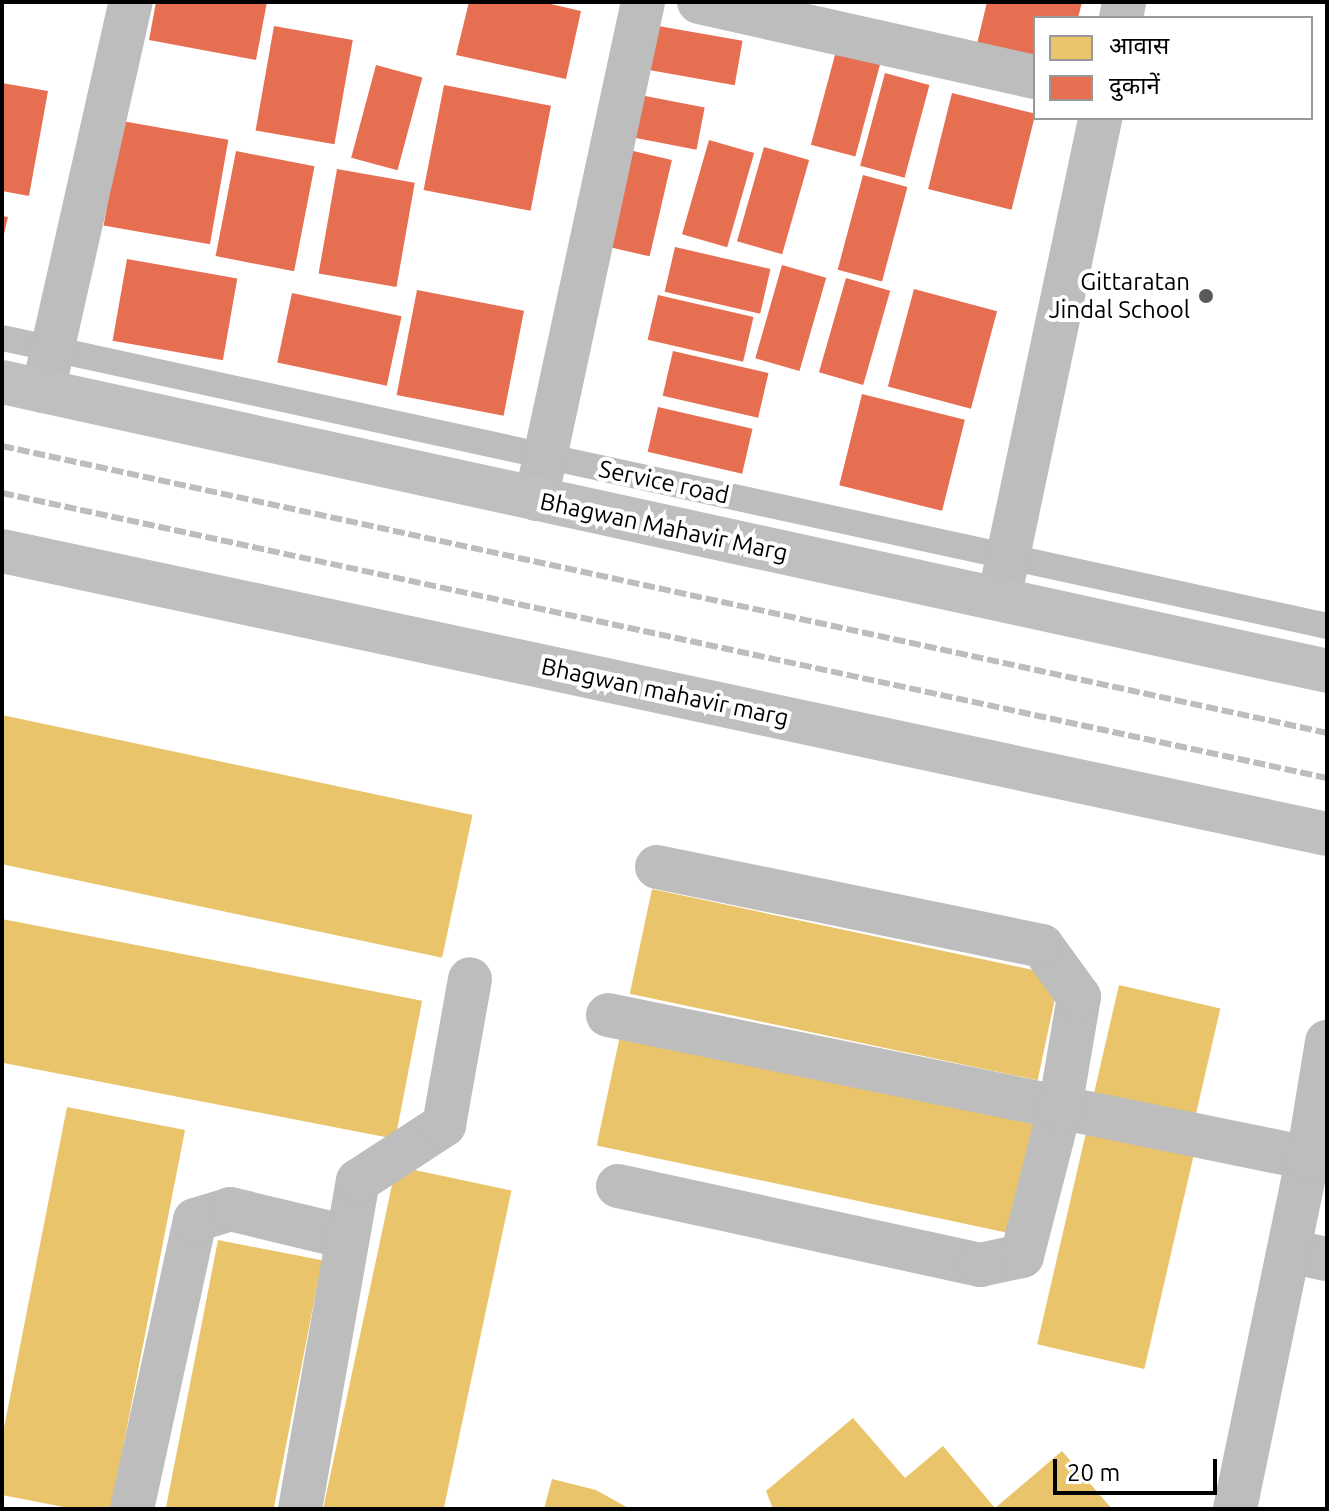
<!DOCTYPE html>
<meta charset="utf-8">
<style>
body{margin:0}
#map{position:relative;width:1329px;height:1511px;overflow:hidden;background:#fff;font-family:Ubuntu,"Noto Sans Devanagari",sans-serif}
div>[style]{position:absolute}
.homes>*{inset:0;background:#e9c46a;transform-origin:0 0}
.shops>*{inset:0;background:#e76f51;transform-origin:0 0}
.lane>*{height:26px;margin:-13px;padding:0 13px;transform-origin:13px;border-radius:13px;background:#bdbdbd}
.street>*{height:44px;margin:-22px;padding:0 22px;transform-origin:22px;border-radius:22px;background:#bdbdbd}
.secondary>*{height:44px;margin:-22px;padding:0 22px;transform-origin:22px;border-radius:22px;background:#bfbfbf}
.rail>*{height:6px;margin-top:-3px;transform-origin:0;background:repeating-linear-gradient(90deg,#bdbdbd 0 12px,transparent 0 16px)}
.dots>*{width:22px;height:22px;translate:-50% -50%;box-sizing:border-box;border:4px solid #fff;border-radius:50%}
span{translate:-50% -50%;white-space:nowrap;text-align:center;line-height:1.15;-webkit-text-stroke:8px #fff;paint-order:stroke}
.poi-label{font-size:24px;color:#000}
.right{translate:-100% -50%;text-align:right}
.street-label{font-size:24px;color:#000}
.frame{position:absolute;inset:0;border:4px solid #000;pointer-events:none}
.legend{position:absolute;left:1033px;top:16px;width:280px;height:104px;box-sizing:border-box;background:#fff;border:2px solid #999;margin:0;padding:10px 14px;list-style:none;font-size:24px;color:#000}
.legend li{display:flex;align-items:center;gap:16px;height:40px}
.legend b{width:40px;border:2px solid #999}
.scale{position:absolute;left:1053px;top:1459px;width:164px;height:36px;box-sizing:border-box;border:4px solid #000;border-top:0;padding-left:10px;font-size:24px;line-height:28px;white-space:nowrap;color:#000;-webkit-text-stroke:6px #fff;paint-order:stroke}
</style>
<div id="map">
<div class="homes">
<i style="left:2px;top:715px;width:481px;height:146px;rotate:12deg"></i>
<i style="left:652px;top:889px;width:417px;height:107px;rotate:12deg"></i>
<i style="left:2px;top:919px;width:428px;height:141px;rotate:11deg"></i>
<i style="left:1119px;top:985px;width:104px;height:119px;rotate:13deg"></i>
<i style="left:621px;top:1031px;width:427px;height:117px;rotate:12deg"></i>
<i style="clip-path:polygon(67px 1107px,185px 1130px,111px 1509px,74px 1509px,2px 1495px,2px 1438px)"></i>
<i style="left:1088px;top:1124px;width:110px;height:226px;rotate:13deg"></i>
<i style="left:396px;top:1166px;width:118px;height:351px;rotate:12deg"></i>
<i style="left:218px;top:1240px;width:106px;height:273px;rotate:11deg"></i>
<i style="clip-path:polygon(853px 1418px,905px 1478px,943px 1446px,995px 1508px,1062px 1451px,1112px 1509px,773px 1509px,766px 1491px)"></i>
<i style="clip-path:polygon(552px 1479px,596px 1490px,630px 1509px,544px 1509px)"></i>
</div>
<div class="shops">
<i style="clip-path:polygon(156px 2px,267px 2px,256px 60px,149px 40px)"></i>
<i style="clip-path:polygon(469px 2px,542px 2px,581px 11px,566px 79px,456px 55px)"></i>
<i style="clip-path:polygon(987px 2px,1082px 2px,1078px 18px,1035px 18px,1035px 56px,977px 44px)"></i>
<i style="left:647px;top:24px;width:97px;height:45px;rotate:10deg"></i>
<i style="left:274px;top:26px;width:80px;height:106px;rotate:10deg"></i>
<i style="left:836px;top:51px;width:46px;height:97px;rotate:15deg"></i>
<i style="left:376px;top:65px;width:48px;height:96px;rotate:15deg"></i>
<i style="left:885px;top:73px;width:46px;height:96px;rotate:15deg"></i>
<i style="clip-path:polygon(2px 83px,48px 91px,29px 196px,2px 191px)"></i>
<i style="left:444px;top:85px;width:109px;height:107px;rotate:11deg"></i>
<i style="left:952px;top:93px;width:86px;height:99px;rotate:14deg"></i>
<i style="left:635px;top:94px;width:71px;height:43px;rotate:11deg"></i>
<i style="left:122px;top:121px;width:108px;height:106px;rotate:10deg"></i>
<i style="left:709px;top:140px;width:47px;height:98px;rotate:16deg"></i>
<i style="left:764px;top:147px;width:47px;height:98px;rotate:16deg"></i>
<i style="left:629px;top:150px;width:44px;height:99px;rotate:13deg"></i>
<i style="left:236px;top:151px;width:80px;height:107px;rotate:11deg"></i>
<i style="left:337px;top:169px;width:79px;height:106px;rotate:10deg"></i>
<i style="left:863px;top:175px;width:46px;height:98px;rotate:15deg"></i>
<i style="clip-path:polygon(2px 216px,8px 217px,3px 238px,2px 238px)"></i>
<i style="left:675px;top:247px;width:98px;height:46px;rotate:13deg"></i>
<i style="left:127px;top:259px;width:112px;height:83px;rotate:10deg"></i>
<i style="left:782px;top:265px;width:46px;height:97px;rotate:16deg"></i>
<i style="left:846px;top:278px;width:46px;height:98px;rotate:16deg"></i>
<i style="left:914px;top:289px;width:86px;height:101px;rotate:15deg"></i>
<i style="left:417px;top:290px;width:109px;height:107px;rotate:11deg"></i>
<i style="left:292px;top:293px;width:112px;height:71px;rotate:12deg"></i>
<i style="left:658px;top:295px;width:98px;height:46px;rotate:13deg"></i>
<i style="left:673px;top:351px;width:98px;height:46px;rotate:13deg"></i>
<i style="left:862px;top:394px;width:106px;height:94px;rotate:14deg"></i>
<i style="left:658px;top:407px;width:97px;height:46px;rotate:13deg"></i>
</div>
<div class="lane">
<i style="left:2px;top:338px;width:1356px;rotate:12.26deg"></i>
</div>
<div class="street">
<i style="left:699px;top:2px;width:344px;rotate:12.6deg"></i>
<i style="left:1121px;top:18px;width:16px;rotate:-79deg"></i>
<i style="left:43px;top:391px;width:399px;rotate:-77.3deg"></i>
<i style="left:536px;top:499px;width:508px;rotate:-77.85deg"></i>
<i style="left:999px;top:599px;width:491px;rotate:-78.1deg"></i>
<i style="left:608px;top:1015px;width:714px;rotate:11.55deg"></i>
<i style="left:618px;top:1186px;width:371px;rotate:12.3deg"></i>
<i style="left:980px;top:1265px;width:43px;rotate:-12.1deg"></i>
<i style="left:1022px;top:1256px;width:153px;rotate:-75.6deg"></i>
<i style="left:1060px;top:1108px;width:113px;rotate:-80.3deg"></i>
<i style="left:1079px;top:997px;width:63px;rotate:-126deg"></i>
<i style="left:1042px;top:946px;width:393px;rotate:-168.4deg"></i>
<i style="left:1289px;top:1251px;width:39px;rotate:12deg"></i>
<i style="left:132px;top:1509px;width:296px;rotate:-77.7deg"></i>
<i style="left:195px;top:1220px;width:37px;rotate:-17deg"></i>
<i style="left:230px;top:1209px;width:120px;rotate:13.5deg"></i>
<i style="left:300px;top:1509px;width:333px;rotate:-80deg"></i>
<i style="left:358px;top:1181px;width:103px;rotate:-33.1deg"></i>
<i style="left:444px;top:1125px;width:148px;rotate:-79.9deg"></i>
<i style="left:1235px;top:1509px;width:359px;rotate:-78.3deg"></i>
<i style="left:1308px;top:1158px;width:118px;rotate:-80.7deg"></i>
</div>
<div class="secondary">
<i style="left:2px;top:382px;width:1356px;rotate:12.3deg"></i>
<i style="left:2px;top:551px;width:1355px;rotate:12.06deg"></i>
</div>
<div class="rail">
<i style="left:2px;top:446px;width:1356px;rotate:12.22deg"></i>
<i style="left:2px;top:493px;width:1355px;rotate:12.14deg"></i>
</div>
<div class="dots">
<i style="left:1206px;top:296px;background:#595959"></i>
</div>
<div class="poi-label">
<span class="right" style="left:1190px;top:296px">Gittaratan<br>Jindal School</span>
</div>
<div class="street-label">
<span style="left:664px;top:482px;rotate:12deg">Service road</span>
<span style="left:664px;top:527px;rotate:12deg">Bhagwan Mahavir Marg</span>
<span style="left:665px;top:692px;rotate:12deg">Bhagwan mahavir marg</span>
</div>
<div class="frame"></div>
<ul class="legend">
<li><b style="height:22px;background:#e9c46a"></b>आवास</li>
<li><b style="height:22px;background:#e76f51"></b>दुकानें</li>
</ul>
<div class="scale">20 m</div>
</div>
